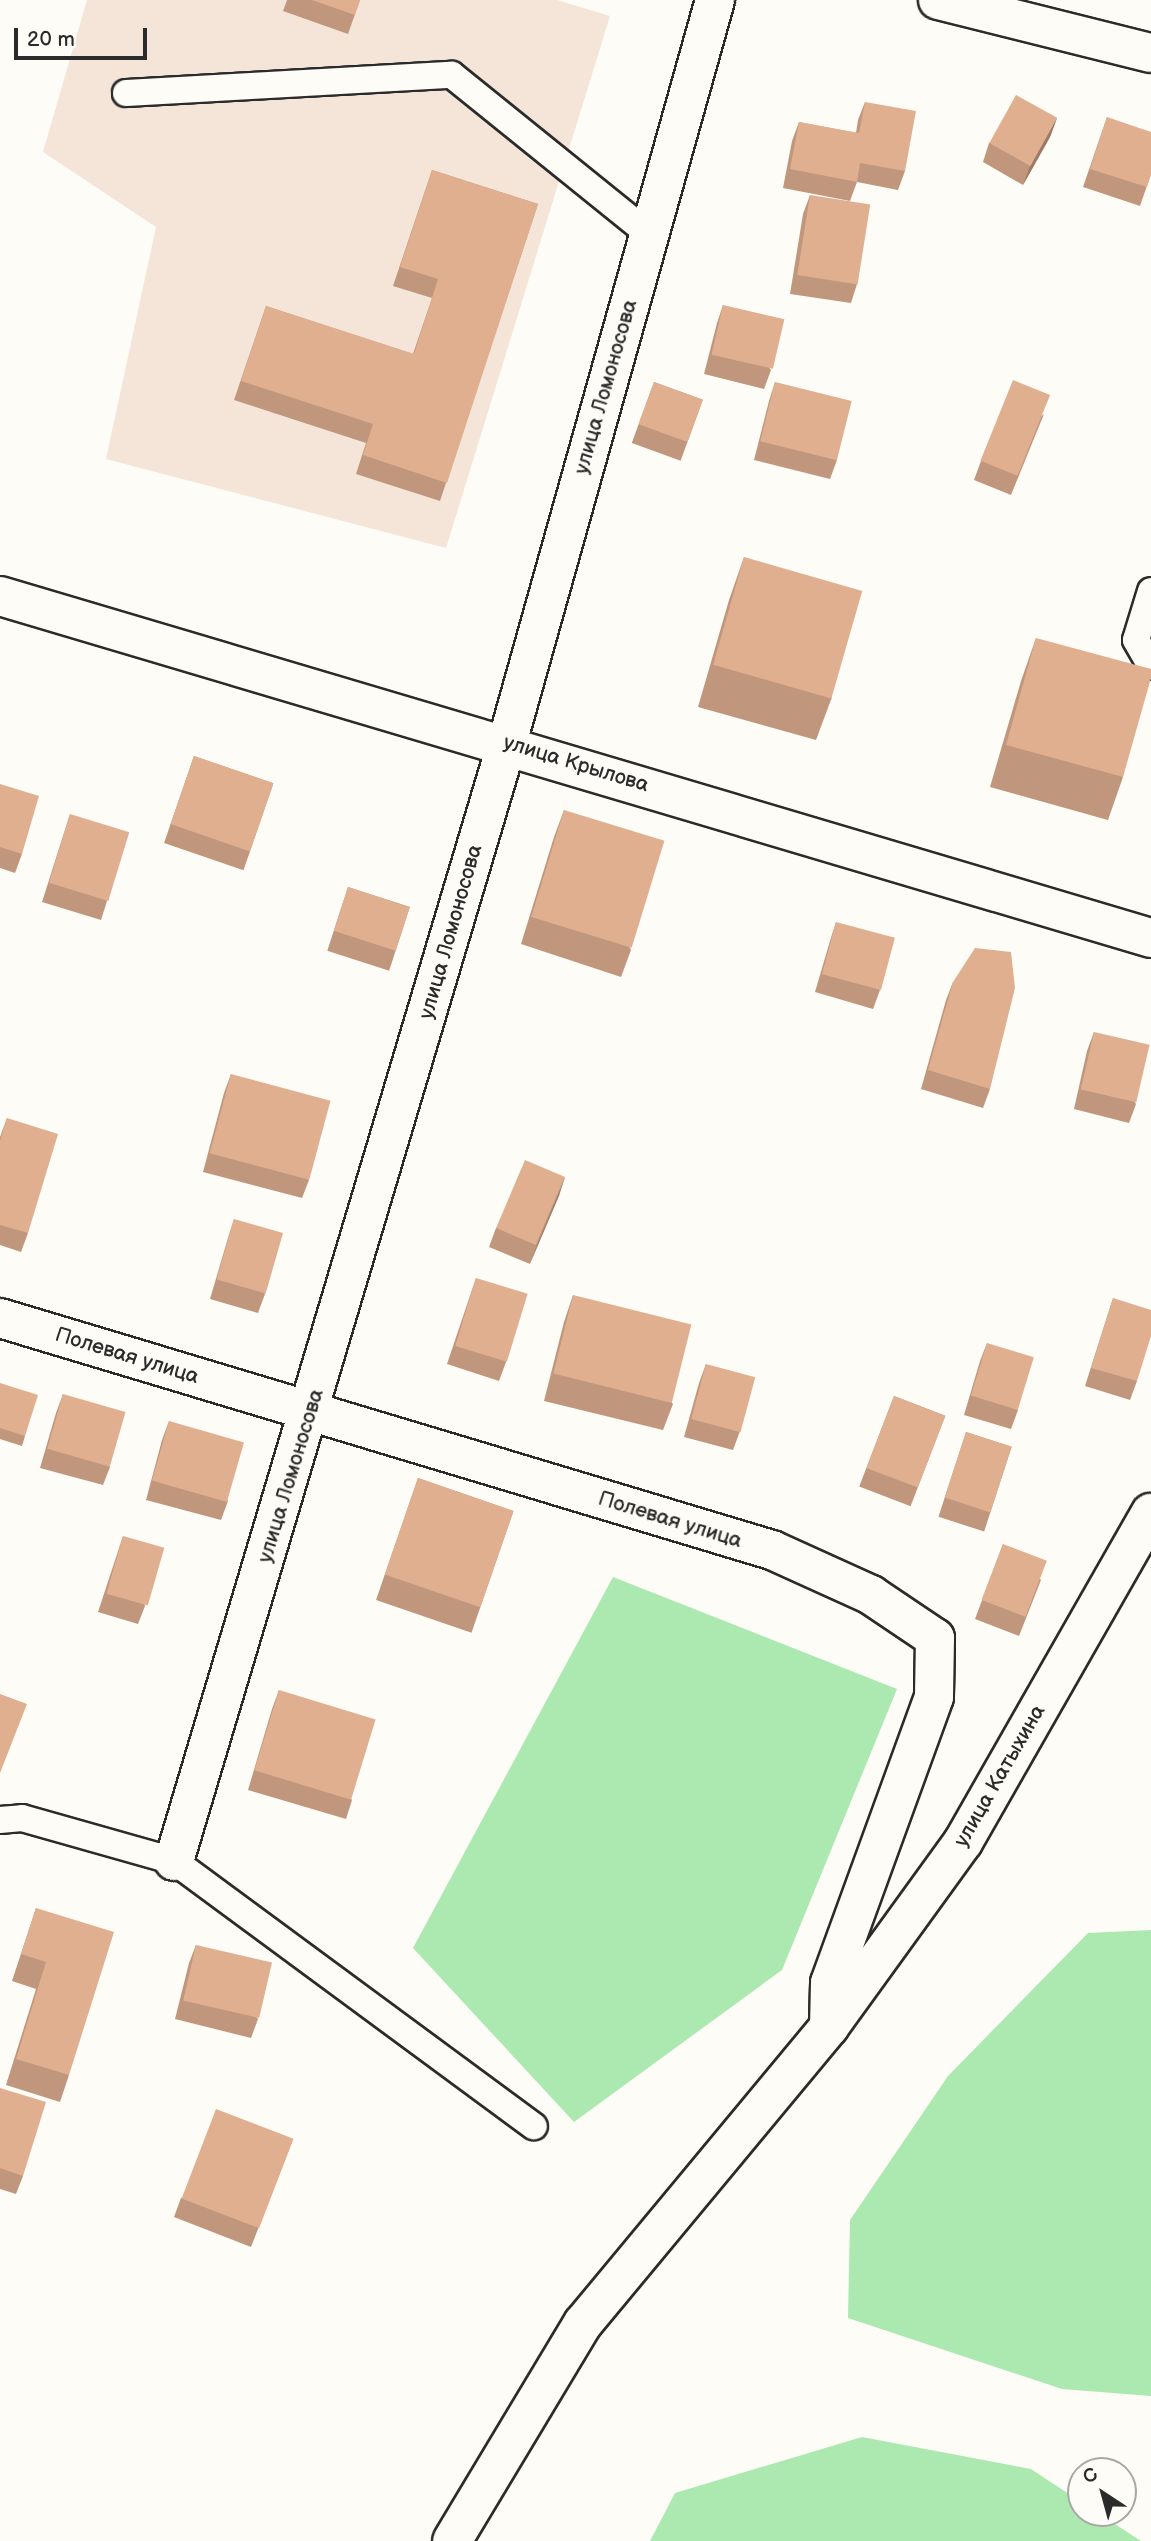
<!DOCTYPE html>
<meta charset="utf-8">
<style>
body{margin:0}
#map{position:relative;width:1151px;height:2541px;overflow:hidden;background:#fdfcf7;font-family:"Balsamiq Sans",sans-serif}
div>[style]{position:absolute}
.built>*{inset:0;background:#f4e5d8}
.green>*{inset:0;background:#abe9b0}
.roads{filter:drop-shadow(2px 0 #2b2b2b) drop-shadow(-2px 0 #2b2b2b) drop-shadow(0 2px #2b2b2b) drop-shadow(0 -2px #2b2b2b)}
.lane>*{height:26px;margin:-13px;padding:0 13px;transform-origin:13px;border-radius:13px;background:#fdfcf7}
.street>*{height:38px;margin:-19px;padding:0 19px;transform-origin:19px;border-radius:19px;background:#fdfcf7}
.secondary>*{height:38px;margin:-19px;padding:0 19px;transform-origin:19px;border-radius:19px;background:#fdfcf7}
.wall>*{inset:0;background:#c0967c;transform-origin:0 0}
.shaded-wall>*{inset:0;background:#9c7a65}
.building>*{inset:0;background:#dfaf90;transform-origin:0 0}
span{translate:-50% -50%;white-space:nowrap;text-align:center;line-height:1.15;-webkit-text-stroke:5px #fdfcf7;paint-order:stroke}
.street-label{font-size:21px;color:#2b2b2b}
.north{position:absolute;left:1067px;top:2457px;width:70px;height:70px;box-sizing:border-box;background:#fdfcf7;border:2px solid #a9a8a5;border-radius:50%;rotate:324deg;font-size:19px;font-weight:700;line-height:28px;text-align:center;color:#2b2b2b}
.north::after{content:'';display:block;margin:auto;width:24px;height:32px;background:#2b2b2b;clip-path:polygon(50% 0,100% 100%,50% 72%,0 100%)}
.scale{position:absolute;left:14px;top:28px;width:133px;height:32px;box-sizing:border-box;border:4px solid #2b2b2b;border-top:0;padding-left:9px;font-size:21px;line-height:24px;white-space:nowrap;color:#2b2b2b;-webkit-text-stroke:5px #fdfcf7;paint-order:stroke}
</style>
<div id="map">
<div class="built">
<i style="clip-path:polygon(87px 0,557px 0,610px 16px,446px 548px,106px 459px,156px 227px,43px 152px)"></i>
</div>
<div class="green">
<i style="clip-path:polygon(613px 1577px,897px 1689px,782px 1970px,574px 2122px,413px 1948px)"></i>
<i style="clip-path:polygon(1151px 1930px,1151px 2396px,1062px 2389px,848px 2318px,850px 2220px,948px 2076px,1088px 1933px)"></i>
<i style="clip-path:polygon(862px 2437px,1031px 2469px,1081px 2502px,1081px 2513px,1098px 2513px,1141px 2541px,650px 2541px,675px 2493px)"></i>
</div>
<div class="roads">
<div class="lane">
<i style="left:126px;top:93px;width:326px;rotate:-3.2deg"></i>
<i style="left:452px;top:75px;width:253px;rotate:38.9deg"></i>
<i style="left:1151px;top:591px;width:51px;rotate:107deg"></i>
<i style="left:1136px;top:640px;width:30px;rotate:60deg"></i>
<i style="left:0;top:1820px;width:22px;rotate:-5deg"></i>
<i style="left:22px;top:1818px;width:158px;rotate:15.8deg"></i>
<i style="left:174px;top:1861px;width:447px;rotate:36.4deg"></i>
</div>
<div class="street">
<i style="left:938px;top:0;width:219px;rotate:14deg"></i>
<i style="left:0;top:596px;width:1201px;rotate:16.55deg"></i>
<i style="left:0;top:1318px;width:806px;rotate:16.73deg"></i>
<i style="left:772px;top:1550px;width:109px;rotate:24.4deg"></i>
<i style="left:871px;top:1595px;width:77px;rotate:33.9deg"></i>
<i style="left:935px;top:1638px;width:59px;rotate:91deg"></i>
<i style="left:934px;top:1697px;width:304px;rotate:110deg"></i>
<i style="left:830px;top:1983px;width:44px;rotate:91.3deg"></i>
<i style="left:829px;top:2027px;width:385px;rotate:129.7deg"></i>
<i style="left:583px;top:2323px;width:254px;rotate:121deg"></i>
<i style="left:174px;top:1861px;width:1167px;rotate:-73.41deg"></i>
<i style="left:507px;top:743px;width:772px;rotate:-74.36deg"></i>
</div>
<div class="secondary">
<i style="left:829px;top:2027px;width:228px;rotate:-54.1deg"></i>
<i style="left:963px;top:1842px;width:379px;rotate:-60.3deg"></i>
</div>
</div>
<div class="wall">
<i style="clip-path:polygon(287px 0,360px 0,348px 34px,283px 11px)"></i>
<i style="clip-path:polygon(865px 102px,905px 171px,898px 190px,857px 182px,850px 201px,783px 188px,792px 141px,799px 122px,856px 133px,858px 120px)"></i>
<i style="clip-path:polygon(1107px 117px,1151px 174px,1140px 206px,1083px 187px)"></i>
<i style="clip-path:polygon(1057px 118px,1050px 137px,1023px 185px,983px 162px,989px 143px)"></i>
<i style="clip-path:polygon(432px 170px,538px 204px,440px 501px,356px 474px,366px 443px,234px 400px,266px 306px,413px 354px,432px 298px,393px 286px)"></i>
<i style="clip-path:polygon(810px 195px,857px 284px,851px 303px,790px 294px,803px 214px)"></i>
<i style="clip-path:polygon(723px 305px,771px 370px,764px 389px,704px 374px,717px 323px)"></i>
<i style="left:654px;top:382px;width:52px;height:65px;rotate:20deg"></i>
<i style="clip-path:polygon(775px 382px,837px 460px,830px 479px,754px 460px,769px 401px)"></i>
<i style="clip-path:polygon(1044px 414px,1011px 495px,974px 480px,981px 461px)"></i>
<i style="clip-path:polygon(744px 557px,832px 697px,816px 740px,698px 707px,729px 600px)"></i>
<i style="clip-path:polygon(1036px 638px,1123px 777px,1108px 820px,990px 787px,1021px 681px)"></i>
<i style="left:194px;top:756px;width:84px;height:92px;rotate:19deg"></i>
<i style="clip-path:polygon(0 784px,22px 854px,15px 873px,0 868px)"></i>
<i style="clip-path:polygon(564px 810px,631px 950px,621px 977px,521px 944px,554px 837px)"></i>
<i style="clip-path:polygon(70px 814px,107px 901px,101px 920px,42px 902px)"></i>
<i style="left:348px;top:887px;width:65px;height:67px;rotate:18deg"></i>
<i style="clip-path:polygon(836px 922px,880px 990px,873px 1009px,815px 992px,830px 941px)"></i>
<i style="clip-path:polygon(953px 982px,990px 1089px,983px 1108px,921px 1089px,946px 1000px)"></i>
<i style="clip-path:polygon(1094px 1032px,1136px 1104px,1129px 1123px,1074px 1109px,1087px 1051px)"></i>
<i style="clip-path:polygon(231px 1074px,309px 1180px,302px 1198px,203px 1172px,224px 1093px)"></i>
<i style="clip-path:polygon(7px 1118px,28px 1233px,21px 1252px,0 1245px,0 1137px)"></i>
<i style="clip-path:polygon(565px 1177px,530px 1264px,489px 1247px,496px 1228px)"></i>
<i style="clip-path:polygon(234px 1219px,265px 1294px,258px 1313px,210px 1299px,228px 1238px)"></i>
<i style="clip-path:polygon(476px 1278px,506px 1362px,499px 1381px,447px 1364px)"></i>
<i style="clip-path:polygon(573px 1295px,673px 1404px,663px 1430px,544px 1401px,564px 1322px)"></i>
<i style="clip-path:polygon(1113px 1298px,1137px 1381px,1130px 1400px,1085px 1386px)"></i>
<i style="clip-path:polygon(987px 1343px,1018px 1410px,1011px 1429px,964px 1415px,980px 1361px)"></i>
<i style="clip-path:polygon(706px 1364px,740px 1431px,733px 1450px,684px 1437px,699px 1383px)"></i>
<i style="clip-path:polygon(0 1383px,25px 1436px,22px 1446px,0 1439px)"></i>
<i style="clip-path:polygon(63px 1394px,110px 1467px,103px 1485px,40px 1468px,56px 1413px)"></i>
<i style="left:894px;top:1396px;width:55px;height:97px;rotate:21deg"></i>
<i style="clip-path:polygon(169px 1421px,228px 1501px,221px 1520px,146px 1500px,162px 1440px)"></i>
<i style="left:966px;top:1432px;width:48px;height:89px;rotate:18deg"></i>
<i style="left:418px;top:1478px;width:101px;height:129px;rotate:19deg"></i>
<i style="clip-path:polygon(123px 1536px,145px 1606px,138px 1624px,98px 1612px)"></i>
<i style="clip-path:polygon(1003px 1544px,1041px 1580px,1019px 1636px,975px 1619px)"></i>
<i style="clip-path:polygon(279px 1690px,352px 1800px,346px 1819px,248px 1790px,272px 1709px)"></i>
<i style="clip-path:polygon(36px 1908px,69px 2075px,60px 2102px,6px 2085px,36px 1989px,12px 1981px)"></i>
<i style="clip-path:polygon(196px 1945px,258px 2019px,251px 2038px,175px 2019px,189px 1963px)"></i>
<i style="clip-path:polygon(0 2088px,23px 2176px,16px 2194px,0 2189px)"></i>
<i style="clip-path:polygon(293px 2139px,251px 2247px,174px 2217px,181px 2198px)"></i>
</div>
<div class="shaded-wall">
<i style="clip-path:polygon(1057px 118px,1050px 137px,1023px 185px,1030px 166px)"></i>
<i style="clip-path:polygon(565px 1177px,559px 1196px,530px 1264px,537px 1245px)"></i>
</div>
<div class="building">
<i style="clip-path:polygon(312px 0,360px 0,355px 15px)"></i>
<i style="left:1016px;top:95px;width:47px;height:55px;rotate:29deg"></i>
<i style="clip-path:polygon(865px 102px,916px 111px,905px 171px,860px 163px,857px 182px,790px 169px,799px 122px,859px 133px)"></i>
<i style="clip-path:polygon(1107px 117px,1151px 132px,1151px 174px,1147px 187px,1090px 169px)"></i>
<i style="clip-path:polygon(432px 170px,538px 204px,447px 483px,363px 455px,373px 424px,241px 381px,266px 306px,414px 354px,438px 279px,400px 267px)"></i>
<i style="left:810px;top:195px;width:61px;height:81px;rotate:9deg"></i>
<i style="left:723px;top:305px;width:63px;height:51px;rotate:13deg"></i>
<i style="left:1013px;top:380px;width:40px;height:87px;rotate:22deg"></i>
<i style="left:654px;top:382px;width:52px;height:45px;rotate:20deg"></i>
<i style="left:775px;top:382px;width:79px;height:61px;rotate:14deg"></i>
<i style="left:744px;top:557px;width:123px;height:112px;rotate:16deg"></i>
<i style="clip-path:polygon(1036px 638px,1151px 669px,1151px 678px,1123px 777px,1006px 745px)"></i>
<i style="left:194px;top:756px;width:84px;height:72px;rotate:19deg"></i>
<i style="clip-path:polygon(0 784px,39px 796px,22px 854px,0 847px)"></i>
<i style="left:564px;top:810px;width:105px;height:112px;rotate:17deg"></i>
<i style="left:70px;top:814px;width:62px;height:72px;rotate:17deg"></i>
<i style="left:348px;top:887px;width:65px;height:46px;rotate:18deg"></i>
<i style="left:836px;top:922px;width:61px;height:54px;rotate:15deg"></i>
<i style="clip-path:polygon(975px 948px,1011px 952px,1015px 988px,990px 1089px,928px 1070px,953px 982px)"></i>
<i style="left:1094px;top:1032px;width:57px;height:59px;rotate:13deg"></i>
<i style="left:231px;top:1074px;width:103px;height:82px;rotate:15deg"></i>
<i style="clip-path:polygon(7px 1118px,58px 1134px,28px 1233px,0 1225px,0 1141px)"></i>
<i style="left:525px;top:1160px;width:43px;height:74px;rotate:23deg"></i>
<i style="left:234px;top:1219px;width:51px;height:63px;rotate:16deg"></i>
<i style="left:476px;top:1278px;width:54px;height:71px;rotate:17deg"></i>
<i style="left:573px;top:1295px;width:122px;height:81px;rotate:14deg"></i>
<i style="clip-path:polygon(1113px 1298px,1151px 1310px,1151px 1336px,1137px 1381px,1091px 1368px)"></i>
<i style="left:987px;top:1343px;width:49px;height:55px;rotate:17deg"></i>
<i style="left:706px;top:1364px;width:51px;height:57px;rotate:15deg"></i>
<i style="clip-path:polygon(0 1383px,38px 1395px,25px 1436px,0 1428px)"></i>
<i style="left:63px;top:1394px;width:65px;height:57px;rotate:16deg"></i>
<i style="left:894px;top:1396px;width:55px;height:77px;rotate:21deg"></i>
<i style="left:169px;top:1421px;width:78px;height:62px;rotate:16deg"></i>
<i style="left:966px;top:1432px;width:48px;height:69px;rotate:18deg"></i>
<i style="left:418px;top:1478px;width:101px;height:102px;rotate:19deg"></i>
<i style="left:123px;top:1536px;width:43px;height:60px;rotate:16deg"></i>
<i style="left:1003px;top:1544px;width:47px;height:60px;rotate:21deg"></i>
<i style="left:279px;top:1690px;width:101px;height:84px;rotate:17deg"></i>
<i style="clip-path:polygon(0 1694px,27px 1704px,0 1773px)"></i>
<i style="clip-path:polygon(36px 1908px,114px 1932px,69px 2075px,16px 2059px,46px 1962px,21px 1954px)"></i>
<i style="left:196px;top:1945px;width:78px;height:57px;rotate:13deg"></i>
<i style="clip-path:polygon(0 2088px,46px 2102px,23px 2176px,0 2168px)"></i>
<i style="left:216px;top:2109px;width:83px;height:96px;rotate:21deg"></i>
</div>
<div class="street-label">
<span style="left:606px;top:387px;rotate:-74deg">улица Ломоносова</span>
<span style="left:576px;top:764px;rotate:17deg">улица Крылова</span>
<span style="left:451px;top:932px;rotate:-74deg">улица Ломоносова</span>
<span style="left:127px;top:1356px;rotate:17deg">Полевая улица</span>
<span style="left:291px;top:1476px;rotate:-73deg">улица Ломоносова</span>
<span style="left:670px;top:1520px;rotate:17deg">Полевая улица</span>
<span style="left:1000px;top:1776px;rotate:-60deg">улица Катыхина</span>
</div>
<div class="north">С</div>
<div class="scale">20 m</div>
</div>
